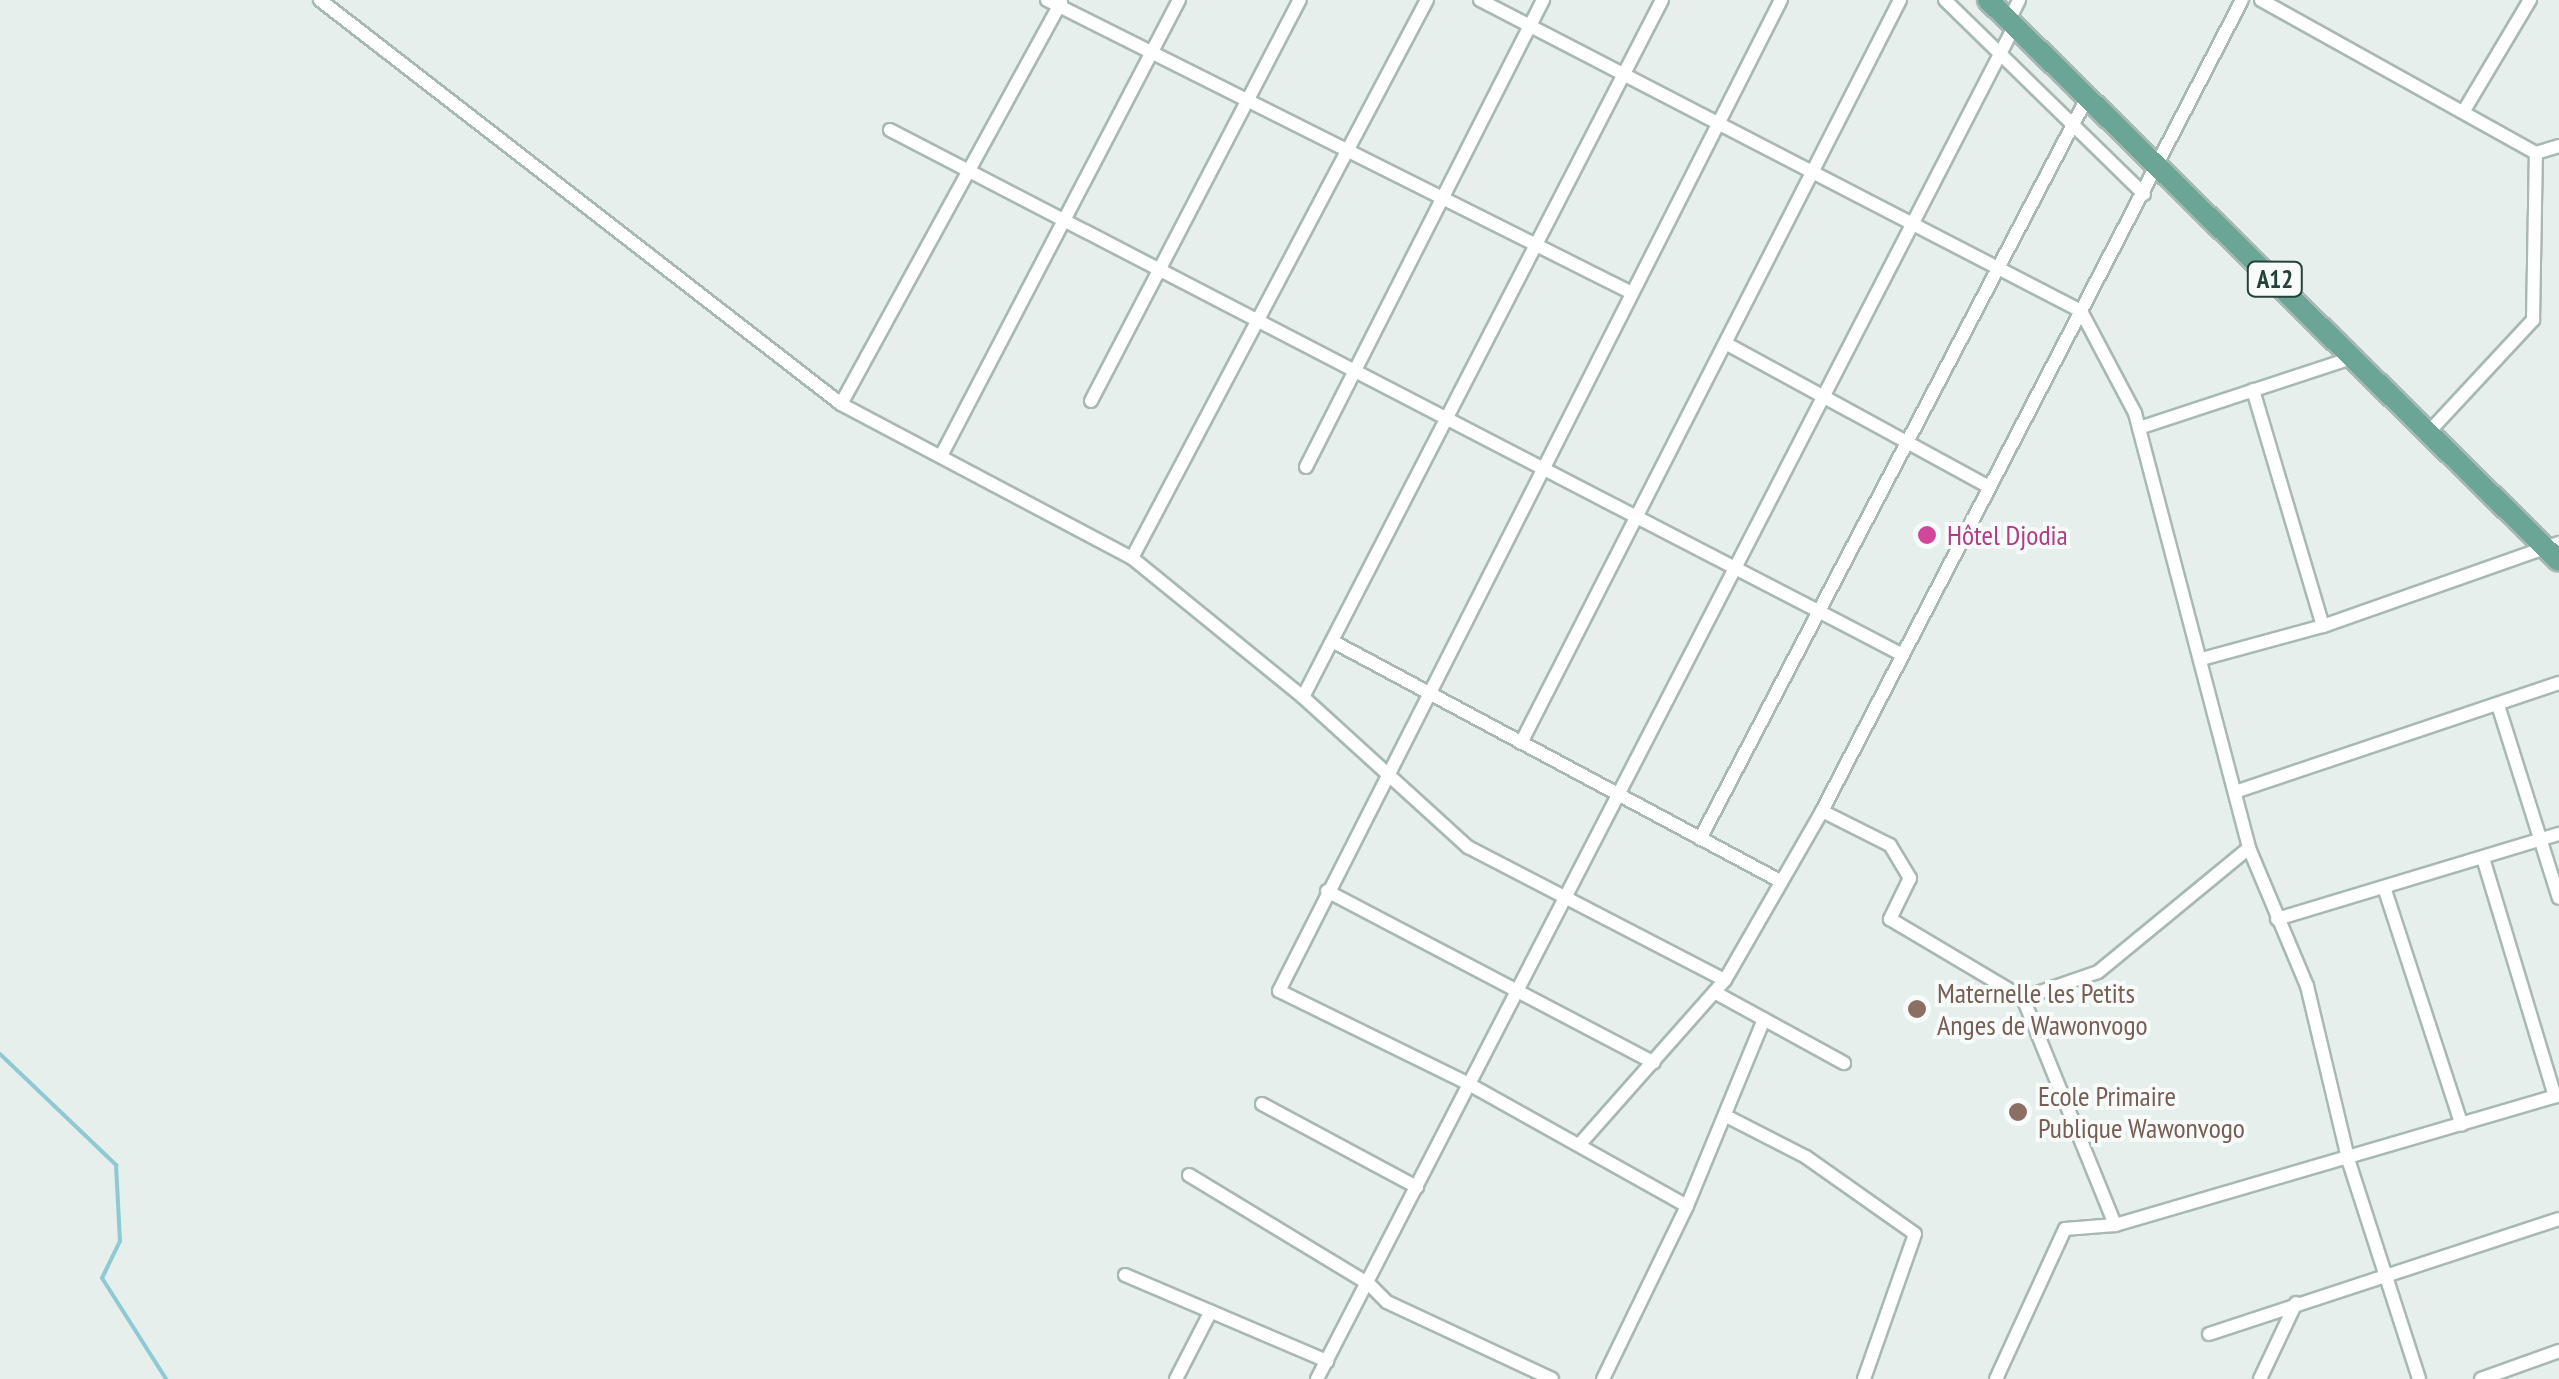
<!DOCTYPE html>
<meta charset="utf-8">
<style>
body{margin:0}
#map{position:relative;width:2559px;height:1379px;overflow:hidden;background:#e6efeb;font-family:"PT Sans Narrow",sans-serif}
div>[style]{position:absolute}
.stream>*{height:4px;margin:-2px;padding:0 2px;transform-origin:2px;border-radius:2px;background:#8ec9d4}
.roads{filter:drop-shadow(2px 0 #a8b8b2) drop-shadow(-2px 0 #a8b8b2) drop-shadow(0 2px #a8b8b2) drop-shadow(0 -2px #a8b8b2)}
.street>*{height:12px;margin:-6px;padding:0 6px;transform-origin:6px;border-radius:6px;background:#fff}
.primary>*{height:20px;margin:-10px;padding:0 10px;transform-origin:10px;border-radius:10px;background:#6aa596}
.dots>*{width:28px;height:28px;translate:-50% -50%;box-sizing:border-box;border:5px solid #f7fbf9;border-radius:50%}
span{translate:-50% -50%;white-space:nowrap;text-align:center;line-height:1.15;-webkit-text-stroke:8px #f7fbf9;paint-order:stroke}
.shield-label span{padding:2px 8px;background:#f7fbf9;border:2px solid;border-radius:8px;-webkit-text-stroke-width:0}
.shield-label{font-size:25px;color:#24423a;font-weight:700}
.hotel-label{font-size:28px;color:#b23c85}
.left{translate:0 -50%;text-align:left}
.education-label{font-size:28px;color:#785e54}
</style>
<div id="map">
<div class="stream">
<i style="left:0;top:1054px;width:161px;rotate:43.7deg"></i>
<i style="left:116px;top:1165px;width:76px;rotate:87deg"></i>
<i style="left:120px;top:1241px;width:41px;rotate:115.9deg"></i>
<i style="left:102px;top:1278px;width:120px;rotate:57.6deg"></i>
</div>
<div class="roads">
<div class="street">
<i style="left:320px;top:0;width:659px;rotate:37.79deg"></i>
<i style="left:841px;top:404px;width:329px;rotate:27.9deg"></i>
<i style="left:1132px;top:558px;width:220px;rotate:39.1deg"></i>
<i style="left:1303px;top:697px;width:223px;rotate:42.3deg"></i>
<i style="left:1468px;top:847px;width:289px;rotate:27.4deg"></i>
<i style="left:1047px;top:0;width:654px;rotate:26.6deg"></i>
<i style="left:1480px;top:0;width:677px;rotate:27.36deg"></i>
<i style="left:2081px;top:311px;width:115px;rotate:62.1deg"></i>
<i style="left:2135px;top:413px;width:450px;rotate:75.3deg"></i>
<i style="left:2249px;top:848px;width:150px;rotate:67.2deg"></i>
<i style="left:2307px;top:986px;width:181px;rotate:76.6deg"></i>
<i style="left:2349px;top:1162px;width:228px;rotate:72.1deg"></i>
<i style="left:1945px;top:0;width:278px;rotate:44.3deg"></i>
<i style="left:2261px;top:0;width:315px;rotate:29.1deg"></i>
<i style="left:2536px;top:153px;width:24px;rotate:-17deg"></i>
<i style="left:2009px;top:20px;width:22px;rotate:-63deg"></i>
<i style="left:2465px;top:109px;width:127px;rotate:-59.2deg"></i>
<i style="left:890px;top:130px;width:1141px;rotate:27.4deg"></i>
<i style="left:1727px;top:344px;width:298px;rotate:28.6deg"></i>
<i style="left:2253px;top:390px;width:246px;rotate:73.5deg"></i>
<i style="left:1091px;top:401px;width:452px;rotate:-62.5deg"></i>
<i style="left:841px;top:404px;width:458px;rotate:-61.3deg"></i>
<i style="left:2139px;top:428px;width:224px;rotate:-18.2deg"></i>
<i style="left:2427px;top:434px;width:156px;rotate:-47.1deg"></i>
<i style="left:2533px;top:320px;width:167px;rotate:-89deg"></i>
<i style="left:941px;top:456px;width:514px;rotate:-62.44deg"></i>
<i style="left:1306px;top:467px;width:524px;rotate:-63.09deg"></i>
<i style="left:1132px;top:558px;width:631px;rotate:-62.14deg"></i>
<i style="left:1332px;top:641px;width:510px;rotate:28.17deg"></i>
<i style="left:2202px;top:659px;width:125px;rotate:-15.3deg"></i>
<i style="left:2323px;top:626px;width:250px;rotate:-19.4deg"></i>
<i style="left:1303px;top:697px;width:784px;rotate:-62.75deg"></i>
<i style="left:2498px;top:705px;width:202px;rotate:72.5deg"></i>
<i style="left:1521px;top:743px;width:834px;rotate:-62.97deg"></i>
<i style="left:2235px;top:792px;width:342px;rotate:-18.6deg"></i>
<i style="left:1822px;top:811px;width:76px;rotate:26.6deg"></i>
<i style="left:1890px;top:845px;width:39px;rotate:59deg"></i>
<i style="left:1910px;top:878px;width:46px;rotate:116deg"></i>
<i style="left:1890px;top:919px;width:155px;rotate:30.7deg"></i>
<i style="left:2023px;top:998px;width:79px;rotate:-19.1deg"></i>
<i style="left:2098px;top:972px;width:195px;rotate:-39.4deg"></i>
<i style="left:1700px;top:839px;width:838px;rotate:-62.43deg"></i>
<i style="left:2483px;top:858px;width:249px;rotate:73.2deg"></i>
<i style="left:2384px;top:887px;width:250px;rotate:71.9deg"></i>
<i style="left:1327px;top:891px;width:369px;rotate:27.7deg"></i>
<i style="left:2277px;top:919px;width:295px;rotate:-16.8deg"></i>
<i style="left:1716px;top:993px;width:146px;rotate:28.7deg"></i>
<i style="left:2023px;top:998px;width:245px;rotate:67.9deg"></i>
<i style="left:1262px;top:1104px;width:176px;rotate:28.2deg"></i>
<i style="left:1726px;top:1116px;width:90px;rotate:27.1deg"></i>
<i style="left:1806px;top:1157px;width:133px;rotate:35.2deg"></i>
<i style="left:1915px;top:1234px;width:154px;rotate:109.4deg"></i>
<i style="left:1579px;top:1145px;width:220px;rotate:-48.5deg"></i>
<i style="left:1725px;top:980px;width:195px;rotate:-60.1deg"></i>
<i style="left:1822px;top:811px;width:913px;rotate:-62.62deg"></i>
<i style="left:1189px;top:1175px;width:210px;rotate:31.2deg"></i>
<i style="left:1369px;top:1284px;width:25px;rotate:45deg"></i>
<i style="left:1387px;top:1302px;width:182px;rotate:25deg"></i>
<i style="left:1687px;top:1206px;width:252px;rotate:-150.8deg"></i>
<i style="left:1467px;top:1083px;width:209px;rotate:-153.9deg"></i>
<i style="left:1279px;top:991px;width:1111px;rotate:-63.14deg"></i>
<i style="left:1125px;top:1275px;width:220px;rotate:23.1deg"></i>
<i style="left:2209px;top:1334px;width:368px;rotate:-18.2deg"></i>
<i style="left:1176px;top:1379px;width:76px;rotate:-62.8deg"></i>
<i style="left:1317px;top:1379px;width:1523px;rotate:-62.73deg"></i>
<i style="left:1603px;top:1379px;width:192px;rotate:-64.1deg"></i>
<i style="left:1687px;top:1206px;width:202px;rotate:-67.6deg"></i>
<i style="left:1996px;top:1379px;width:165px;rotate:-65.3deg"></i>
<i style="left:2065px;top:1229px;width:50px;rotate:-4.6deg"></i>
<i style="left:2115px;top:1225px;width:463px;rotate:-16.3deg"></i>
<i style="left:2260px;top:1379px;width:84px;rotate:-64.7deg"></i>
<i style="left:2481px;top:1379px;width:83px;rotate:-19.7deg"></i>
</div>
<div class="primary">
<i style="left:1988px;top:0;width:800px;rotate:44.49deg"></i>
</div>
</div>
<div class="dots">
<i style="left:1927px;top:535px;background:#d1479c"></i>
<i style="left:1917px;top:1009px;background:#8d6e63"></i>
<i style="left:2018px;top:1112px;background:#8d6e63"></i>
</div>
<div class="shield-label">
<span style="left:2275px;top:279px">A12</span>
</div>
<div class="hotel-label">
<span class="left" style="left:1947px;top:535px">Hôtel Djodia</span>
</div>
<div class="education-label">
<span class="left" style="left:1937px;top:1009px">Maternelle les Petits<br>Anges de Wawonvogo</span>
<span class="left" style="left:2038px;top:1112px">Ecole Primaire<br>Publique Wawonvogo</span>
</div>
</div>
